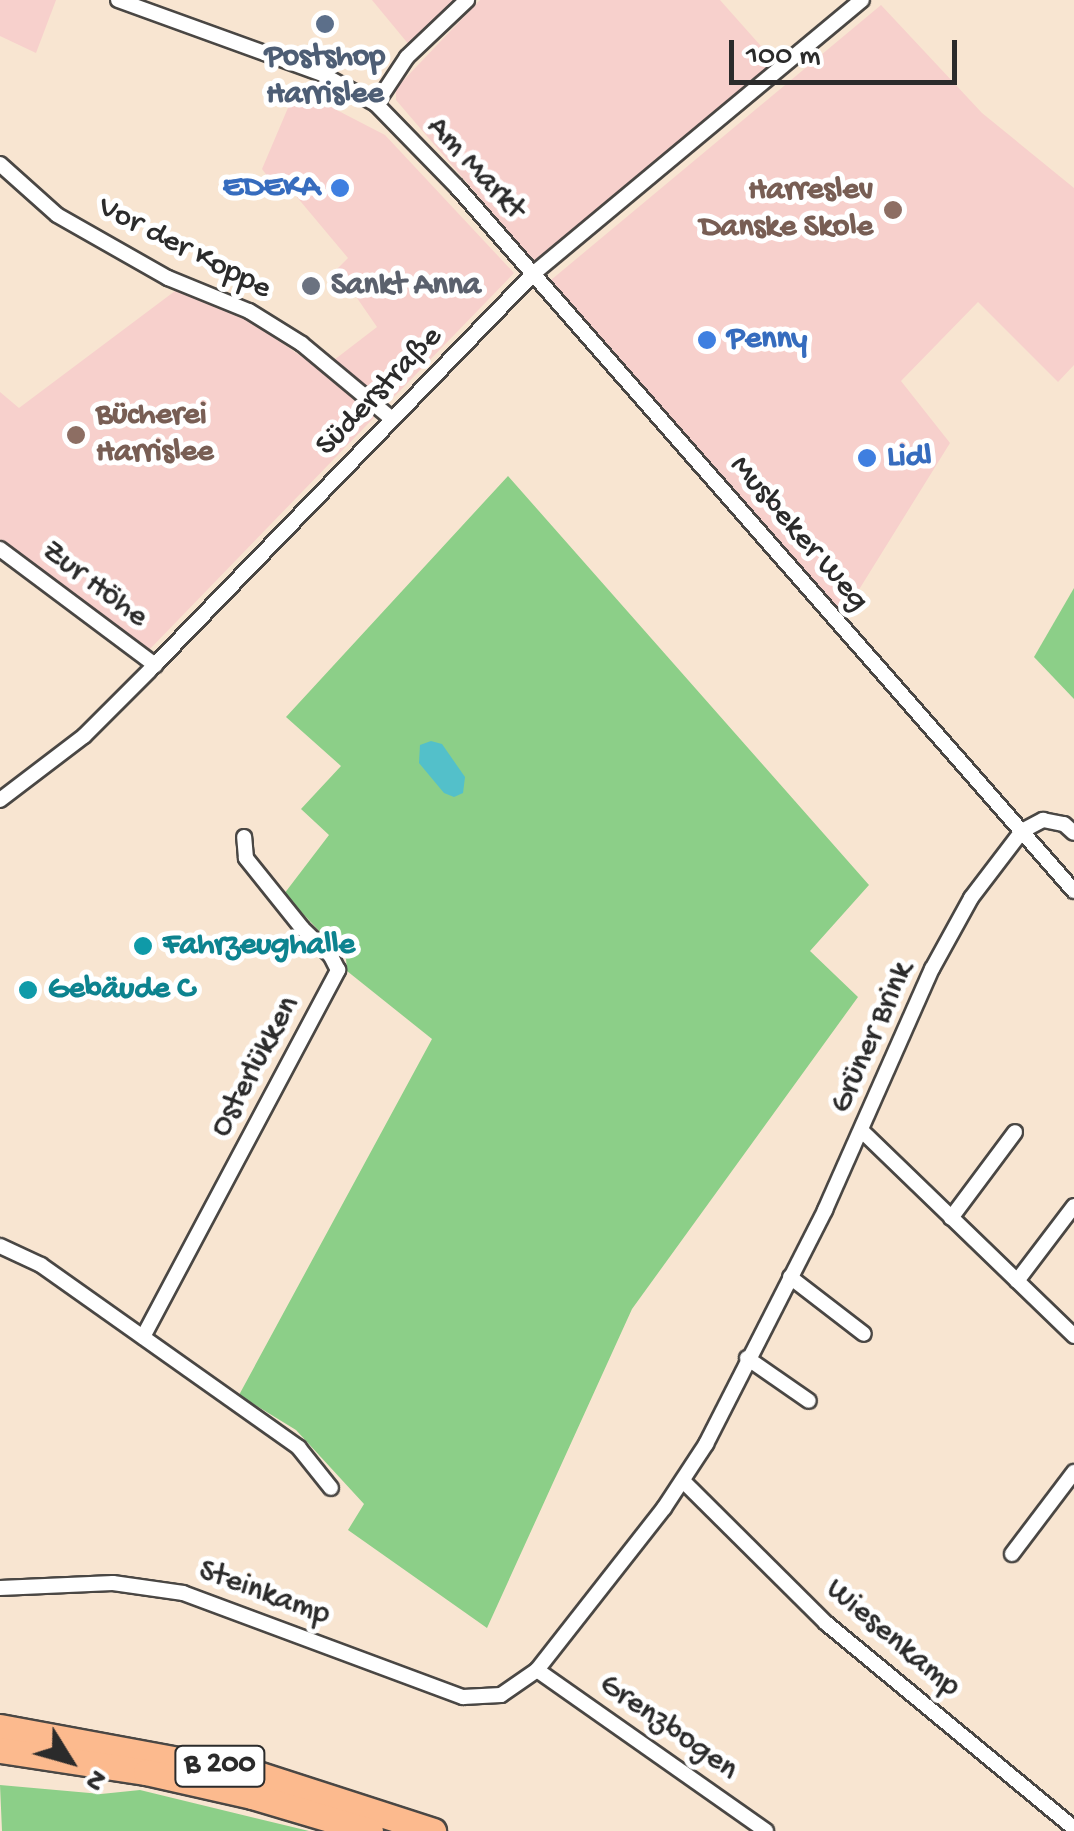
<!DOCTYPE html>
<meta charset="utf-8">
<style>
body{margin:0}
#map{position:relative;width:1074px;height:1831px;overflow:hidden;background:#f8e5d1;font-family:"Gochi Hand",sans-serif}
div>[style]{position:absolute}
.built>*{inset:0;background:#f7d0cc}
.green>*{inset:0;background:#8ccf88}
.water>*{inset:0;background:#53c0ca}
.roads{filter:drop-shadow(2px 0 #4a4744) drop-shadow(-2px 0 #4a4744) drop-shadow(0 2px #4a4744) drop-shadow(0 -2px #4a4744)}
.street>*{height:14px;margin:-7px;padding:0 7px;transform-origin:7px;border-radius:7px;background:#fff}
.highway>*{height:25px;margin:-12.5px;padding:0 12.5px;transform-origin:12.5px;border-radius:12.5px;background:#fcba8e}
.dots>*{width:28px;height:28px;translate:-50% -50%;box-sizing:border-box;border:5px solid #fff;border-radius:50%}
span{translate:-50% -50%;white-space:nowrap;text-align:center;line-height:1.15;-webkit-text-stroke:10px #fff;paint-order:stroke}
.shield-label span{padding:2px 8px;background:#fff;border:2px solid;border-radius:8px;-webkit-text-stroke-width:0}
.shield-label{font-size:30px;color:#2b2b2b;font-weight:700}
.service-label{font-size:32px;color:#4e5e75;font-weight:700}
.street-label{font-size:32px;color:#2b2b2b}
.shop-label{font-size:32px;color:#366cbe;font-weight:700}
.right{translate:-100% -50%;text-align:right}
.left{translate:0 -50%;text-align:left}
.education-label{font-size:32px;color:#785e54;font-weight:700}
.worship-label{font-size:32px;color:#5b616d;font-weight:700}
.culture-label{font-size:32px;color:#0d838f;font-weight:700}
.north{position:absolute;left:20px;top:1711px;width:100px;height:100px;-webkit-text-stroke:8px #fff;paint-order:stroke;rotate:127deg;font-size:28px;font-weight:700;line-height:40px;text-align:center;color:#2b2b2b}
.north::after{content:'';display:block;margin:auto;width:35px;height:45px;background:#2b2b2b;clip-path:polygon(50% 0,100% 100%,50% 72%,0 100%)}
.scale{position:absolute;left:729px;top:40px;width:228px;height:45px;box-sizing:border-box;border:5px solid #2b2b2b;border-top:0;padding-left:12px;font-size:30px;line-height:35px;white-space:nowrap;color:#2b2b2b;-webkit-text-stroke:8px #fff;paint-order:stroke}
</style>
<div id="map">
<div class="built">
<i style="clip-path:polygon(0 0,56px 0,36px 53px,0 36px)"></i>
<i style="clip-path:polygon(372px 0,455px 0,410px 46px)"></i>
<i style="clip-path:polygon(480px 0,720px 0,775px 62px,534px 261px,396px 100px,396px 88px)"></i>
<i style="clip-path:polygon(881px 5px,982px 113px,1074px 188px,1074px 365px,1058px 382px,978px 302px,901px 381px,950px 443px,842px 617px,551px 280px)"></i>
<i style="clip-path:polygon(296px 89px,385px 135px,514px 273px,149px 650px,0 539px,0 392px,19px 408px,179px 288px,253px 323px,321px 370px,377px 327px,337px 269px,348px 258px,291px 190px,271px 181px,262px 169px)"></i>
</div>
<div class="green">
<i style="clip-path:polygon(508px 476px,869px 885px,810px 951px,858px 997px,632px 1309px,487px 1628px,348px 1530px,364px 1504px,296px 1430px,239px 1395px,432px 1039px,347px 971px,346px 959px,284px 894px,329px 835px,301px 809px,341px 766px,286px 717px)"></i>
<i style="clip-path:polygon(1074px 588px,1074px 699px,1034px 657px)"></i>
<i style="clip-path:polygon(0 1785px,101px 1794px,140px 1790px,309px 1831px,2px 1831px)"></i>
</div>
<div class="water">
<i style="clip-path:polygon(431px 741px,442px 744px,465px 777px,463px 793px,454px 797px,444px 793px,419px 763px,420px 745px)"></i>
</div>
<div class="roads">
<div class="street">
<i style="left:118px;top:0;width:217px;rotate:19.9deg"></i>
<i style="left:322px;top:74px;width:62px;rotate:29.1deg"></i>
<i style="left:376px;top:104px;width:116px;rotate:45.7deg"></i>
<i style="left:457px;top:187px;width:936px;rotate:48.77deg"></i>
<i style="left:376px;top:104px;width:56px;rotate:-56.6deg"></i>
<i style="left:407px;top:57px;width:83px;rotate:-43.5deg"></i>
<i style="left:0;top:164px;width:76px;rotate:41.8deg"></i>
<i style="left:57px;top:215px;width:128px;rotate:29.6deg"></i>
<i style="left:168px;top:278px;width:87px;rotate:22.2deg"></i>
<i style="left:249px;top:311px;width:62px;rotate:31.9deg"></i>
<i style="left:302px;top:344px;width:117px;rotate:39.8deg"></i>
<i style="left:0;top:549px;width:194px;rotate:36.8deg"></i>
<i style="left:0;top:800px;width:106px;rotate:-37.3deg"></i>
<i style="left:84px;top:736px;width:92px;rotate:-45deg"></i>
<i style="left:149px;top:671px;width:552px;rotate:-45.95deg"></i>
<i style="left:533px;top:274px;width:428px;rotate:-39.8deg"></i>
<i style="left:862px;top:1131px;width:295px;rotate:44deg"></i>
<i style="left:951px;top:1218px;width:107px;rotate:-53.3deg"></i>
<i style="left:0;top:1246px;width:45px;rotate:24.9deg"></i>
<i style="left:41px;top:1265px;width:316px;rotate:35.3deg"></i>
<i style="left:299px;top:1448px;width:51px;rotate:51.3deg"></i>
<i style="left:790px;top:1277px;width:93px;rotate:37.6deg"></i>
<i style="left:1017px;top:1281px;width:94px;rotate:-52.8deg"></i>
<i style="left:143px;top:1337px;width:416px;rotate:-62deg"></i>
<i style="left:338px;top:970px;width:16px;rotate:-117deg"></i>
<i style="left:331px;top:956px;width:40px;rotate:-136deg"></i>
<i style="left:302px;top:928px;width:90px;rotate:-128.7deg"></i>
<i style="left:246px;top:858px;width:21px;rotate:-95deg"></i>
<i style="left:747px;top:1358px;width:75px;rotate:34.7deg"></i>
<i style="left:684px;top:1482px;width:200px;rotate:44.8deg"></i>
<i style="left:826px;top:1623px;width:322px;rotate:39.6deg"></i>
<i style="left:1012px;top:1554px;width:103px;rotate:-52.9deg"></i>
<i style="left:0;top:1588px;width:113px;rotate:-2.5deg"></i>
<i style="left:113px;top:1583px;width:71px;rotate:8.1deg"></i>
<i style="left:183px;top:1593px;width:299px;rotate:20.4deg"></i>
<i style="left:463px;top:1697px;width:38px;rotate:-3deg"></i>
<i style="left:501px;top:1695px;width:44px;rotate:-34.8deg"></i>
<i style="left:537px;top:1670px;width:206px;rotate:-51.9deg"></i>
<i style="left:664px;top:1508px;width:77px;rotate:-56.7deg"></i>
<i style="left:706px;top:1444px;width:263px;rotate:-63deg"></i>
<i style="left:825px;top:1210px;width:264px;rotate:-66.1deg"></i>
<i style="left:932px;top:969px;width:81px;rotate:-61.2deg"></i>
<i style="left:971px;top:898px;width:84px;rotate:-52.7deg"></i>
<i style="left:1022px;top:831px;width:24px;rotate:-28deg"></i>
<i style="left:1043px;top:820px;width:21px;rotate:11deg"></i>
<i style="left:1064px;top:824px;width:13px;rotate:42deg"></i>
<i style="left:537px;top:1670px;width:280px;rotate:35.1deg"></i>
</div>
<div class="highway">
<i style="left:0;top:1727px;width:264px;rotate:10.5deg"></i>
<i style="left:260px;top:1775px;width:182px;rotate:17.9deg"></i>
<i style="left:0;top:1750px;width:148px;rotate:8.6deg"></i>
<i style="left:146px;top:1772px;width:109px;rotate:12.8deg"></i>
<i style="left:252px;top:1796px;width:123px;rotate:16.5deg"></i>
</div>
</div>
<div class="dots">
<i style="left:325px;top:24px;background:#5c6f8a"></i>
<i style="left:340px;top:188px;background:#3f7fe0"></i>
<i style="left:893px;top:210px;background:#8d6e63"></i>
<i style="left:311px;top:286px;background:#6b7280"></i>
<i style="left:707px;top:340px;background:#3f7fe0"></i>
<i style="left:76px;top:435px;background:#8d6e63"></i>
<i style="left:867px;top:458px;background:#3f7fe0"></i>
<i style="left:143px;top:946px;background:#0f9aa8"></i>
<i style="left:28px;top:990px;background:#0f9aa8"></i>
</div>
<div class="shield-label">
<span style="left:220px;top:1766px">B 200</span>
</div>
<div class="service-label">
<span style="left:325px;top:77px">Postshop<br>Harrislee</span>
</div>
<div class="street-label">
<span style="left:475px;top:169px;rotate:47deg">Am Markt</span>
<span style="left:184px;top:249px;rotate:27deg">Vor der Koppe</span>
<span style="left:380px;top:392px;rotate:-46deg">Süderstraße</span>
<span style="left:798px;top:534px;rotate:49deg">Musbeker Weg</span>
<span style="left:94px;top:585px;rotate:37deg">Zur Höhe</span>
<span style="left:873px;top:1038px;rotate:-66deg">Grüner Brink</span>
<span style="left:256px;top:1067px;rotate:-62deg">Osterlükken</span>
<span style="left:264px;top:1594px;rotate:20deg">Steinkamp</span>
<span style="left:892px;top:1639px;rotate:40deg">Wiesenkamp</span>
<span style="left:668px;top:1728px;rotate:35deg">Grenzbogen</span>
</div>
<div class="shop-label">
<span class="right" style="left:320px;top:188px">EDEKA</span>
<span class="left" style="left:727px;top:340px">Penny</span>
<span class="left" style="left:887px;top:458px">Lidl</span>
</div>
<div class="education-label">
<span class="right" style="left:873px;top:210px">Harreslev<br>Danske Skole</span>
<span class="left" style="left:96px;top:435px">Bücherei<br>Harrislee</span>
</div>
<div class="worship-label">
<span class="left" style="left:331px;top:286px">Sankt Anna</span>
</div>
<div class="culture-label">
<span class="left" style="left:163px;top:946px">Fahrzeughalle</span>
<span class="left" style="left:48px;top:990px">Gebäude C</span>
</div>
<div class="north">N</div>
<div class="scale">100 m</div>
</div>
